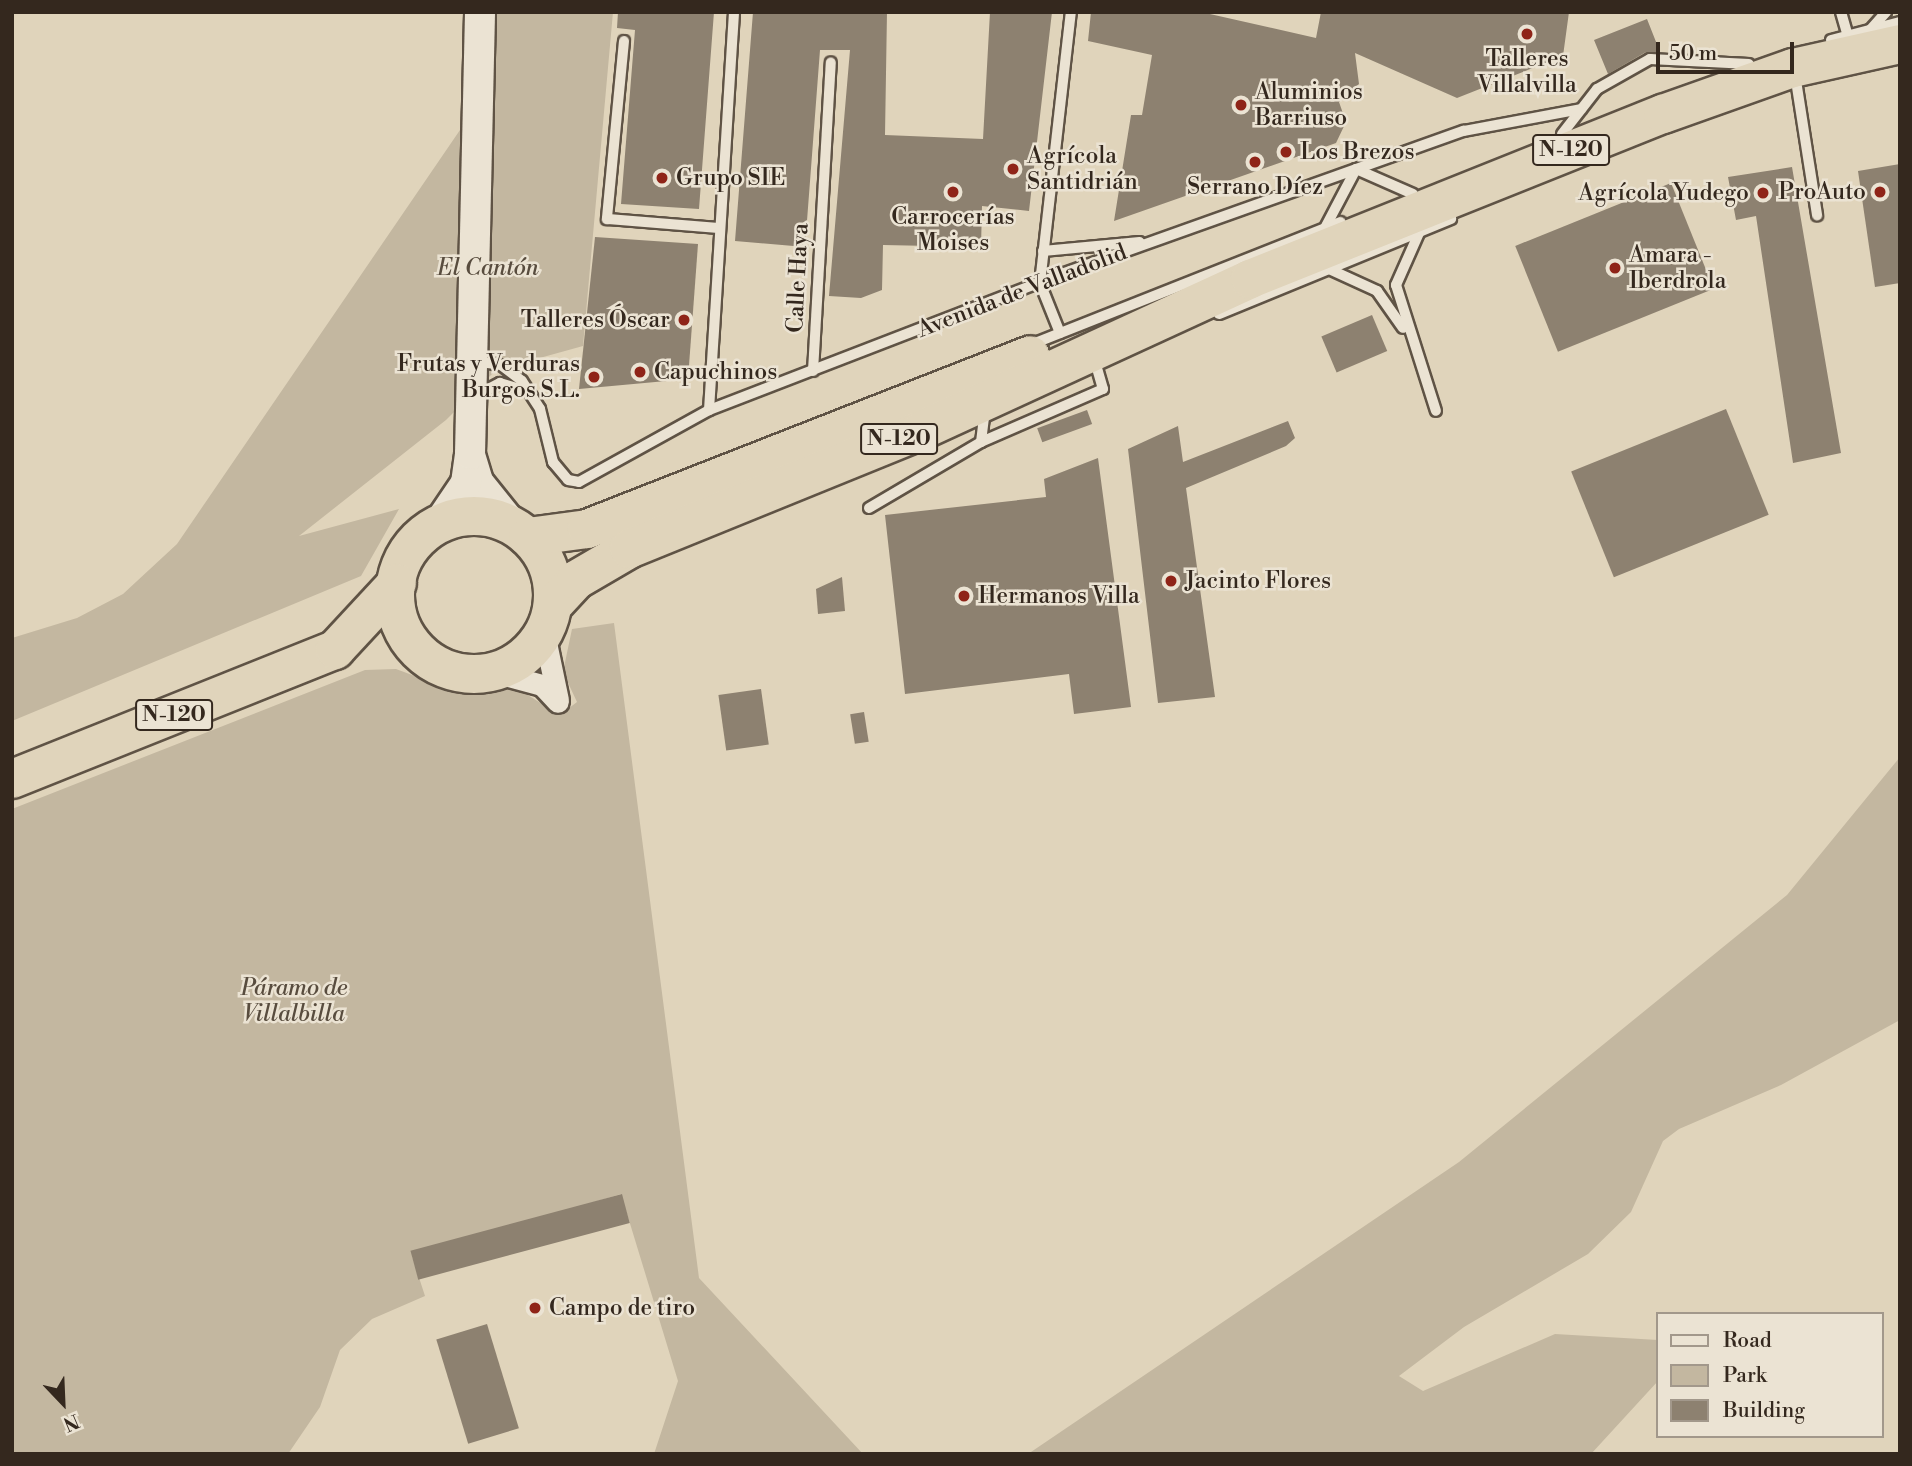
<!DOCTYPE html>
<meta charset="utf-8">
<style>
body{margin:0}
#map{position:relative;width:1912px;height:1466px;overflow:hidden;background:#e0d4bb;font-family:"Libre Bodoni",serif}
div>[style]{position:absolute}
.green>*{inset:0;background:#c3b7a0}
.building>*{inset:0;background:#8d8170;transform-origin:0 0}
.roads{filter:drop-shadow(2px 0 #5f5345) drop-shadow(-2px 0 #5f5345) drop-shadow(0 2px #5f5345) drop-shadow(0 -2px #5f5345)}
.lane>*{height:10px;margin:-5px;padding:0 5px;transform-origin:5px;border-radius:5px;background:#ebe3d3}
.street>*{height:21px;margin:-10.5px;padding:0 10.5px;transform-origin:10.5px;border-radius:10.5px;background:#ebe3d3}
.secondary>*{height:30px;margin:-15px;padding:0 15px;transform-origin:15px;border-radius:15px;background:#ebe3d3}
.highway>*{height:38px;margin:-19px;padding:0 19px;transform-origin:19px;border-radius:19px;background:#e0d4bb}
.highway>.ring{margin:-19px;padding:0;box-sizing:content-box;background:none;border:38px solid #e0d4bb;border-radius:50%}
.dots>*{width:19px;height:19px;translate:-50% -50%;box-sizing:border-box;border:4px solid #ebe3d3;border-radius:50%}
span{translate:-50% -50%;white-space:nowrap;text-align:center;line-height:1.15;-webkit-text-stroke:5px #ebe3d3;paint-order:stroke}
.shield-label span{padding:2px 5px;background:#ebe3d3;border:2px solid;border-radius:5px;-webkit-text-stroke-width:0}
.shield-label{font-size:21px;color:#34281e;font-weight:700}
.poi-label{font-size:23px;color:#34281e}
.left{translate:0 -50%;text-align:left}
.right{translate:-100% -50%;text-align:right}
.park-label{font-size:23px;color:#584c3e;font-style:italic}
.street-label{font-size:23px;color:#34281e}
.frame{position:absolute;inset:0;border:14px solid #34281e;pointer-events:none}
.legend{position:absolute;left:1656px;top:1312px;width:228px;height:126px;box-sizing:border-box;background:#ebe3d3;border:2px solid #a2988b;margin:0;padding:9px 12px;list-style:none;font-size:21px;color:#34281e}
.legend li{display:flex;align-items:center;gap:14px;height:35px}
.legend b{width:35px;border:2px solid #a2988b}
.north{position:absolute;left:28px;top:1368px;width:70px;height:70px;-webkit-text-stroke:5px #ebe3d3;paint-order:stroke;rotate:157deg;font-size:19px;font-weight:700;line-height:28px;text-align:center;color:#34281e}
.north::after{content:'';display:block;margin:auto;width:24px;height:32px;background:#34281e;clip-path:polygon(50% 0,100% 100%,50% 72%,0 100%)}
.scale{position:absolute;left:1656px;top:42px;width:138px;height:32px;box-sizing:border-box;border:4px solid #34281e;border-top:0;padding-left:9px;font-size:21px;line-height:24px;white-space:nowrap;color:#34281e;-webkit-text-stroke:5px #ebe3d3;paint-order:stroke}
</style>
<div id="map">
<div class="green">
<i style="clip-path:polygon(469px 12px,613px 12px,583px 346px,496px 370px,446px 420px,299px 536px,399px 509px,361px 576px,12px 721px,12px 638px,77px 618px,123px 594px,177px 544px,460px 130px,469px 111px)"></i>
<i style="clip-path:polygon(614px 623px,699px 1278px,863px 1454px,654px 1454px,678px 1381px,621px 1194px,412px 1256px,425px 1296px,372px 1319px,340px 1350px,320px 1407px,288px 1454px,12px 1454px,12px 809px,365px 670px,396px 669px,463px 694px,518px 689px,560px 715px,577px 702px,563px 672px,572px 629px)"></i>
<i style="clip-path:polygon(1900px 757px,1900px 1020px,1781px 1085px,1679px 1129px,1663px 1141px,1631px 1212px,1588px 1254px,1464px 1327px,1399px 1376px,1423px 1391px,1555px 1334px,1658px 1340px,1658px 1381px,1591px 1454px,1028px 1454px,1459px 1162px,1787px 895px)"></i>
</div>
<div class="building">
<i style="clip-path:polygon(618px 12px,714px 12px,699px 209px,621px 204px,635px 30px,617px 28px)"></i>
<i style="clip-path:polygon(753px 12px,887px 12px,885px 135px,983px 139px,990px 12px,1052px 12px,1029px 211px,982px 206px,981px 247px,883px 245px,882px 290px,861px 298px,829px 296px,850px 50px,820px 50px,805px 247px,735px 241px)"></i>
<i style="clip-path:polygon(1091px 12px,1201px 12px,1316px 38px,1321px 12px,1569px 12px,1563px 56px,1457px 98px,1355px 53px,1359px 84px,1339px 102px,1346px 122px,1336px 143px,1114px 221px,1131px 115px,1142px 115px,1152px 55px,1088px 41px)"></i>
<i style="clip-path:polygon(1647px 19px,1660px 52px,1646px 52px,1608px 74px,1594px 40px)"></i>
<i style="clip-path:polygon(1900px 164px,1900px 283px,1875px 287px,1858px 171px)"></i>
<i style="clip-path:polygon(1792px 167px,1841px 453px,1793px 463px,1756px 216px,1736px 220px,1728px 177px)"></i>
<i style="left:1671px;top:183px;width:114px;height:168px;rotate:68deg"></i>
<i style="clip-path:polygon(595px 237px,698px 244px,688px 379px,579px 389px)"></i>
<i style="left:1372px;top:315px;width:39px;height:55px;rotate:67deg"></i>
<i style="left:1726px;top:409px;width:114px;height:167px;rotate:68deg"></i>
<i style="left:1087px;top:410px;width:15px;height:53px;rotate:70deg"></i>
<i style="clip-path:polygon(1288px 421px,1295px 438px,1286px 446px,1186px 488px,1215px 697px,1158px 703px,1128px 449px,1178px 426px,1183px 462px)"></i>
<i style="clip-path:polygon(1098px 458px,1131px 707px,1074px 714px,1069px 674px,905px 694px,885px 515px,1046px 497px,1044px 479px)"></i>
<i style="clip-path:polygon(842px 577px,845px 611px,818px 614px,816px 589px)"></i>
<i style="left:761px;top:689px;width:56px;height:43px;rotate:82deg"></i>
<i style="left:864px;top:712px;width:30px;height:14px;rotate:81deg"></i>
<i style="left:622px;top:1194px;width:30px;height:219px;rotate:75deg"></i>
<i style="left:487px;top:1324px;width:109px;height:53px;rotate:73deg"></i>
</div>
<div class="roads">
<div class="lane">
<i style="left:1841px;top:12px;width:25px;rotate:74deg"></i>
<i style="left:1870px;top:30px;width:24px;rotate:-48deg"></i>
<i style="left:1831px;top:40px;width:71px;rotate:-14.6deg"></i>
<i style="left:624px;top:41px;width:179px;rotate:95.5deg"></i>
<i style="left:607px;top:219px;width:113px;rotate:4.6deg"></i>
<i style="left:1797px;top:87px;width:130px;rotate:81.1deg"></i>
<i style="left:1562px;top:134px;width:57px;rotate:-52.1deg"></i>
<i style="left:1597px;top:89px;width:61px;rotate:-29.5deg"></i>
<i style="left:1650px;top:59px;width:99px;rotate:2.9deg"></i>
<i style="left:1326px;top:226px;width:64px;rotate:-62.2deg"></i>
<i style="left:1356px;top:169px;width:62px;rotate:23.7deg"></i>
<i style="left:1419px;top:233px;width:57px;rotate:113.9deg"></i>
<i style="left:1396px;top:285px;width:132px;rotate:72.4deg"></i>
<i style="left:1043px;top:251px;width:97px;rotate:-5.3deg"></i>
<i style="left:1329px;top:269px;width:53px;rotate:24.6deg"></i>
<i style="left:1377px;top:291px;width:45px;rotate:54.9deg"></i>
<i style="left:1219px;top:314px;width:251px;rotate:-22.3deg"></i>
<i style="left:1060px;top:333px;width:54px;rotate:-111.8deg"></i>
<i style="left:1040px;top:283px;width:273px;rotate:-83.5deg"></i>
<i style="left:1030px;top:345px;width:334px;rotate:-21.6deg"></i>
<i style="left:473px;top:361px;width:28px;rotate:8deg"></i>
<i style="left:501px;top:365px;width:26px;rotate:37deg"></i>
<i style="left:522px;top:381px;width:33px;rotate:57deg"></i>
<i style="left:540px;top:409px;width:55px;rotate:76.2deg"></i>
<i style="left:553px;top:462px;width:23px;rotate:50deg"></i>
<i style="left:568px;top:480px;width:11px;rotate:10deg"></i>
<i style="left:579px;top:482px;width:149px;rotate:-29deg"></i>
<i style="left:709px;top:410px;width:369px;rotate:-21.1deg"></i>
<i style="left:1053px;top:277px;width:436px;rotate:-19.6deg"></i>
<i style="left:1464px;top:131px;width:119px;rotate:-10.6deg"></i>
<i style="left:813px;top:371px;width:309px;rotate:-86.7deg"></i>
<i style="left:477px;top:395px;width:26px;rotate:-28deg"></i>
<i style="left:500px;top:383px;width:27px;rotate:17deg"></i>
<i style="left:709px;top:410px;width:399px;rotate:-86.4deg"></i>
<i style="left:981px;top:442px;width:133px;rotate:-23.5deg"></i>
<i style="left:1103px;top:389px;width:26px;rotate:-106deg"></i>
<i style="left:869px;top:508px;width:130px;rotate:-30.5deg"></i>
<i style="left:981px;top:442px;width:32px;rotate:-83deg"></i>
</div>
<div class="street">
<i style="left:544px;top:633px;width:68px;rotate:78.2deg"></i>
<i style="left:494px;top:672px;width:50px;rotate:15.2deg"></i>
<i style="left:542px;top:685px;width:23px;rotate:47deg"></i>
</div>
<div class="secondary">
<i style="left:470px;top:455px;width:28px;rotate:73deg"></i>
<i style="left:478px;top:482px;width:59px;rotate:51.2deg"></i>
<i style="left:437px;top:526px;width:52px;rotate:-56deg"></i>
<i style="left:466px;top:483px;width:29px;rotate:-82deg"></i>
<i style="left:470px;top:454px;width:442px;rotate:-88.7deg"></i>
</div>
<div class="highway">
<i class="ring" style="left:395px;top:516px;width:120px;height:120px"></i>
<i style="left:528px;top:537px;width:60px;rotate:-7.7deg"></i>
<i style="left:587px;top:529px;width:476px;rotate:-21.4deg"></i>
<i style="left:553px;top:605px;width:34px;rotate:-47deg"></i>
<i style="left:576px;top:580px;width:61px;rotate:-30.3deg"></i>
<i style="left:629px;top:549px;width:314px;rotate:-22.1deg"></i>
<i style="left:920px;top:431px;width:363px;rotate:-24.7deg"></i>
<i style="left:1250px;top:279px;width:445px;rotate:-21.8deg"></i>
<i style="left:1663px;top:114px;width:138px;rotate:-19.5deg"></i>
<i style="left:1793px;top:68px;width:110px;rotate:-12.6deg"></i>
<i style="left:12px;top:779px;width:348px;rotate:-21.8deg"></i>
<i style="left:335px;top:650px;width:91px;rotate:-47.2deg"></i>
</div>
</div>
<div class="dots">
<i style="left:1527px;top:34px;background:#8f2418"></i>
<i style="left:1241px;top:105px;background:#8f2418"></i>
<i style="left:1286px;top:152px;background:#8f2418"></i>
<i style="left:1255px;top:162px;background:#8f2418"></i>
<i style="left:1013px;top:169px;background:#8f2418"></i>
<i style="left:662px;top:178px;background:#8f2418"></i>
<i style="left:953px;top:192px;background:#8f2418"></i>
<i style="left:1880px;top:192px;background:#8f2418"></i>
<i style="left:1763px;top:193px;background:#8f2418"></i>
<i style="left:1615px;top:268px;background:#8f2418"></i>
<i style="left:684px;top:320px;background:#8f2418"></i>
<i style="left:640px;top:372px;background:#8f2418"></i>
<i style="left:594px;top:377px;background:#8f2418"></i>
<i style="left:1171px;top:581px;background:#8f2418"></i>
<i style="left:964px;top:596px;background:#8f2418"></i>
<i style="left:535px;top:1308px;background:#8f2418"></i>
</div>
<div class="shield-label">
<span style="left:1571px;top:150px">N-120</span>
<span style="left:899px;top:439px">N-120</span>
<span style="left:174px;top:715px">N-120</span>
</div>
<div class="poi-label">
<span style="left:1527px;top:72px">Talleres<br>Villalvilla</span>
<span class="left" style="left:1255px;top:105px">Aluminios<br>Barriuso</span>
<span class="left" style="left:1300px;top:152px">Los Brezos</span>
<span class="left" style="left:1027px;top:169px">Agrícola<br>Santidrián</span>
<span class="left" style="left:676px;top:178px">Grupo SIE</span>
<span style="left:1255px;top:187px">Serrano Díez</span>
<span class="right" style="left:1866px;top:192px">ProAuto</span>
<span class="right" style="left:1749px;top:193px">Agrícola Yudego</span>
<span style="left:953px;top:230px">Carrocerías<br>Moises</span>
<span class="left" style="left:1629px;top:268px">Amara -<br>Iberdrola</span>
<span class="right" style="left:670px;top:320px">Talleres Óscar</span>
<span class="right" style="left:580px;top:377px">Frutas y Verduras<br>Burgos S.L.</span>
<span class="left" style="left:654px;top:372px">Capuchinos</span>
<span class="left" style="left:1185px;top:581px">Jacinto Flores</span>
<span class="left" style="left:978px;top:596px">Hermanos Villa</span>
<span class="left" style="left:549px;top:1308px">Campo de tiro</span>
</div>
<div class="park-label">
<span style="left:488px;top:268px">El Cantón</span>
<span style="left:294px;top:1001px">Páramo de<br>Villalbilla</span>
</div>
<div class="street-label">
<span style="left:798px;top:278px;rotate:-87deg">Calle Haya</span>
<span style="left:1022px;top:291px;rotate:-21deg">Avenida de Valladolid</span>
</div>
<div class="frame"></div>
<ul class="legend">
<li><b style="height:9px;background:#ebe3d3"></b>Road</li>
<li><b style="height:19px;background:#c3b7a0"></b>Park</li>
<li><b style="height:19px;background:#8d8170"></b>Building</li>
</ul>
<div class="north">N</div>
<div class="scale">50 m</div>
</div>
